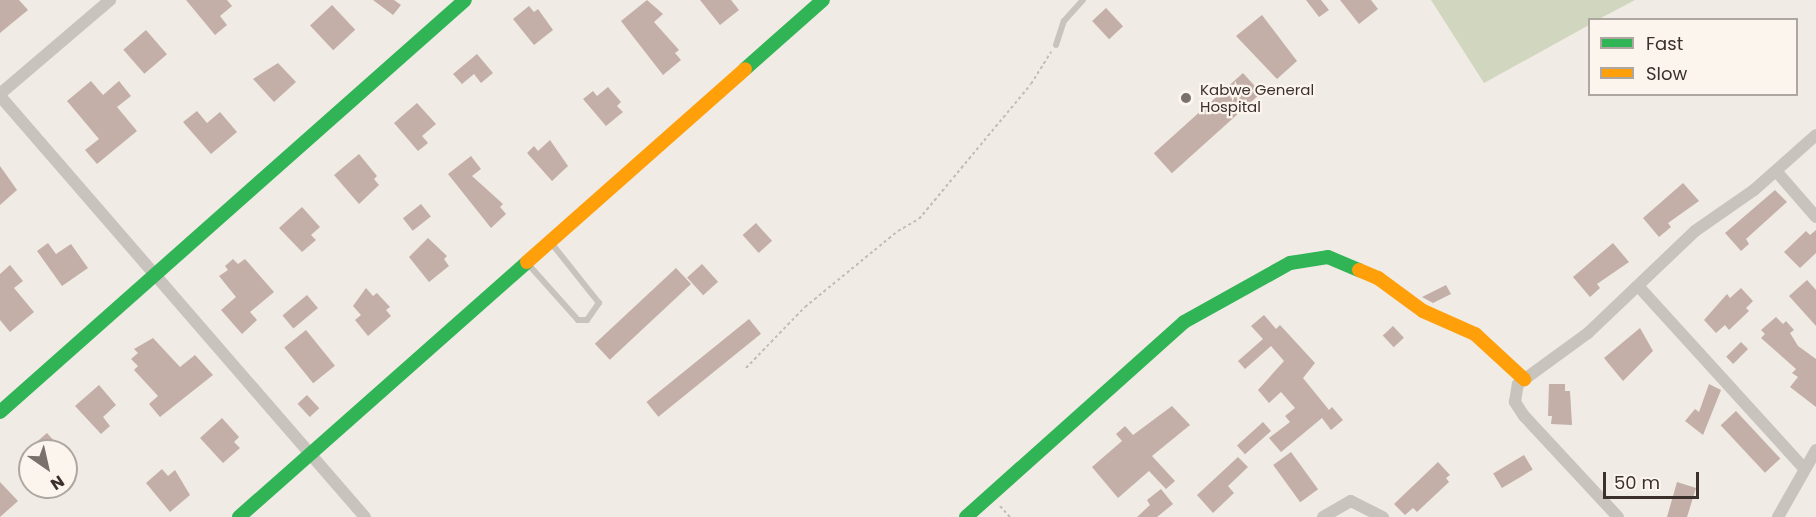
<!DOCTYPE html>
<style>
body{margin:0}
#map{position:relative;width:1816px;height:517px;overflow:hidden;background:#f0ebe5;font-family:Poppins,sans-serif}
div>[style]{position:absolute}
.green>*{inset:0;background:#d1d6bf}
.building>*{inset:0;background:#c3afa7;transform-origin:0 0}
.path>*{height:2px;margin-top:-1px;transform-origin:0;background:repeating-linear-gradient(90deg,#c2bbb6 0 3px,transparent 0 6px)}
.lane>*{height:6px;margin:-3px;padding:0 3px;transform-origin:3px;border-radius:3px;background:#c9c3be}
.street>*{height:12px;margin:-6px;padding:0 6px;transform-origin:6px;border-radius:6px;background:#c9c3be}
.fast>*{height:14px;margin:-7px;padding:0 7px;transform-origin:7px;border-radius:7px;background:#30b455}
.slow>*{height:14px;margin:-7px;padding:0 7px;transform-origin:7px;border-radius:7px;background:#ff9f0a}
.dots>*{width:16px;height:16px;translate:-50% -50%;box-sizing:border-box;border:3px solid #fbf5ee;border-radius:50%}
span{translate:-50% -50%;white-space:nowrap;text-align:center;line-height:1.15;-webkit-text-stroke:4.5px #fbf5ee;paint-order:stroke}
.poi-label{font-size:15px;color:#3b302b}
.left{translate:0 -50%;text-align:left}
.legend{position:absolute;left:1588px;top:18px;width:210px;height:78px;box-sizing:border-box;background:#fbf5ee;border:2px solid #aea6a0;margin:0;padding:8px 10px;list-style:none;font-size:18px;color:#3b302b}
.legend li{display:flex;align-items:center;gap:12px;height:30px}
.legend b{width:30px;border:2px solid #aea6a0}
.north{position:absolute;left:18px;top:439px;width:60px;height:60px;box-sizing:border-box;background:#fbf5ee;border:2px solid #aea6a0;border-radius:50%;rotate:146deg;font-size:16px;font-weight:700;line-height:24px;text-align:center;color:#3b302b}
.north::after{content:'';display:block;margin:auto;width:21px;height:27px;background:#7a716c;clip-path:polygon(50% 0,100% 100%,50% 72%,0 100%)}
.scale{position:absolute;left:1603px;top:472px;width:96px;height:27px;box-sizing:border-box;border:3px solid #3b302b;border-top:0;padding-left:8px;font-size:18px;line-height:21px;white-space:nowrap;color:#3b302b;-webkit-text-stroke:4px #fbf5ee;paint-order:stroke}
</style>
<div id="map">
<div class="green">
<i style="clip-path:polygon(1431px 0,1635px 0,1599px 19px,1590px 20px,1589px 25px,1484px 83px)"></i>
</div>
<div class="building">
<i style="clip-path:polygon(0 0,19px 0,28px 10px,0 33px)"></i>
<i style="clip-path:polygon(186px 0,227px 0,232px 6px,220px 16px,227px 25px,215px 35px)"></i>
<i style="clip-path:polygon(373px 0,394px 0,401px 5px,393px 15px)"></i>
<i style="clip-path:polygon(647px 0,663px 14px,654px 22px,679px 50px,675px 53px,681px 60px,663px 75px,621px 21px)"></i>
<i style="clip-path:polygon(700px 0,731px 0,739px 10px,720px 25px)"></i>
<i style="clip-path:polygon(1306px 0,1321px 0,1329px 10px,1319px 17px)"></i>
<i style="clip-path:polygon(1340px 0,1371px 0,1378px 9px,1359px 24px)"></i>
<i style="left:332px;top:5px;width:34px;height:30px;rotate:47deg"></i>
<i style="clip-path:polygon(529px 6px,534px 12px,538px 9px,553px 30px,534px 45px,513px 19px)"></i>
<i style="left:1106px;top:8px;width:25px;height:19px;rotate:47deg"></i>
<i style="clip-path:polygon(1262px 15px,1297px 61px,1277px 79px,1236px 36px)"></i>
<i style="left:146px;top:30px;width:32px;height:30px;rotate:49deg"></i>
<i style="clip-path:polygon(477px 54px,493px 73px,481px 83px,474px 74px,462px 84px,453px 74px)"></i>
<i style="clip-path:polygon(278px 63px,296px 82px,274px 102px,253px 79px)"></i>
<i style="left:1243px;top:73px;width:27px;height:120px;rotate:48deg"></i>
<i style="clip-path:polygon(91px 81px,103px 95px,119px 81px,131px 96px,117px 107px,137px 131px,97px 164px,85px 150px,99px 139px,67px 101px)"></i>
<i style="clip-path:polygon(608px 87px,621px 102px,617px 106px,623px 112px,606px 126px,583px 99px,593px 91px,597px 96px)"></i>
<i style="clip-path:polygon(417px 103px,436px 124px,422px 136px,428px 143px,418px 151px,394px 123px)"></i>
<i style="clip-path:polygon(197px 111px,207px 123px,220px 112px,237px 132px,211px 154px,183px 122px)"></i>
<i style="clip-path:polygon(550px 140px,568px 166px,552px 181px,527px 153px,534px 146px,538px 151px)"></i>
<i style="clip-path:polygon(359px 154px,377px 176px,374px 179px,379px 185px,359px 204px,334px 175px)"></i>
<i style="clip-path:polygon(471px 156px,481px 169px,472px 176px,503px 204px,500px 207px,506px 214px,491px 228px,448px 174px)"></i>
<i style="clip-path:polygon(0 166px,17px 190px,0 205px)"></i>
<i style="clip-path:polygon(1683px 183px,1699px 201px,1668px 223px,1671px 227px,1659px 237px,1643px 218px)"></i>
<i style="clip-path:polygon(1775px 190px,1787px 202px,1746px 239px,1749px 244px,1741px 251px,1725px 233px)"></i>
<i style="left:421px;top:204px;width:16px;height:23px;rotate:52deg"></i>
<i style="clip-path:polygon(302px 207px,320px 227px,311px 235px,316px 240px,302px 252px,279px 228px)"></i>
<i style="left:756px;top:223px;width:24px;height:18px;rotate:48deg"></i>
<i style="clip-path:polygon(1816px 230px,1816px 253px,1800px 268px,1784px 252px,1806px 231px,1810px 235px)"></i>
<i style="clip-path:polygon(428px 238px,447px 256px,444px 259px,449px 266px,429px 282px,409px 257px)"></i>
<i style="clip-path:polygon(48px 243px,56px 254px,71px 244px,88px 268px,62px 286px,37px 251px)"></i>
<i style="clip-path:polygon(1613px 243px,1629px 262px,1597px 284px,1600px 288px,1590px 297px,1573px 277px)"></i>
<i style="clip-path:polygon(233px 259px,238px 264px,245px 259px,274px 292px,250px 312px,257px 320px,242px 334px,221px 310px,236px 297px,219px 276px,228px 270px,225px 266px)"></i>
<i style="left:702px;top:264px;width:24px;height:20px;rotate:48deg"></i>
<i style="clip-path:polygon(10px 265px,23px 281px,14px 288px,34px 312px,10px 332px,0 320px,0 274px)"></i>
<i style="left:676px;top:268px;width:22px;height:111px;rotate:47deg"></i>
<i style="clip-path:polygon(1807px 280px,1816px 290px,1816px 326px,1789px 296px)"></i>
<i style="clip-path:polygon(1446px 285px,1451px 294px,1433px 303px,1422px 297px)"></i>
<i style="clip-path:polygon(366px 288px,373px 296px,377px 293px,390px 307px,386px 310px,391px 316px,368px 336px,355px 320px,361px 315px,353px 306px)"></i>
<i style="clip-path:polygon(1741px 288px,1753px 301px,1746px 308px,1749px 311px,1729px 330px,1725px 325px,1716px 333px,1704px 320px,1727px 294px,1730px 298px)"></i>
<i style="left:307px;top:295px;width:17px;height:32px;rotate:50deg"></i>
<i style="clip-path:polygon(1264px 315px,1276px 329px,1280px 325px,1315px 363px,1303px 378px,1329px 410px,1332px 407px,1343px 420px,1331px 430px,1322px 418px,1281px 452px,1269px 438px,1290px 422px,1285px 416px,1295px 408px,1281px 392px,1269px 403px,1258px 390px,1284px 361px,1271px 346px,1245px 369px,1238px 361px,1263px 339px,1251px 326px)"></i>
<i style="clip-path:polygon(1776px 317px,1783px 324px,1786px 321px,1794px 330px,1790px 333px,1798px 346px,1816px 359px,1816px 407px,1790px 387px,1798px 377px,1792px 373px,1796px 369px,1761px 338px,1765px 334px,1761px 330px)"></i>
<i style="left:749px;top:319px;width:19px;height:132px;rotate:51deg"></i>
<i style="left:1393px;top:326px;width:16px;height:14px;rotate:47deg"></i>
<i style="clip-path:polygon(1640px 328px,1653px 351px,1623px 381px,1604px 358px)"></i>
<i style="left:306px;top:330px;width:46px;height:28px;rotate:51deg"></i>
<i style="clip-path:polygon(153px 338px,180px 367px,195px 355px,213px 375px,160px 417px,149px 404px,158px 396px,134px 370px,138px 366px,131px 359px,138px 353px,134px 349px)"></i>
<i style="left:1741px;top:342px;width:10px;height:21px;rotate:45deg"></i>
<i style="clip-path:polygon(1549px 384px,1565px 384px,1565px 391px,1570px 391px,1572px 425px,1551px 424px,1552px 416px,1548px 416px)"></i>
<i style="clip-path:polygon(1709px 384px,1721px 390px,1703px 435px,1685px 421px,1695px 409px,1699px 412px)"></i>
<i style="clip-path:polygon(99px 385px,116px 405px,103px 417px,110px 426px,101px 434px,75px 406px)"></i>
<i style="left:307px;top:395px;width:18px;height:13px;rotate:47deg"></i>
<i style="clip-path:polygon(1172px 406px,1190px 425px,1152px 456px,1175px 481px,1166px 489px,1149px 471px,1118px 498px,1092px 467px,1122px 441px,1116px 434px,1125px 426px,1133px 435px)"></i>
<i style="left:1736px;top:411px;width:65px;height:21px;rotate:47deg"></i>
<i style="clip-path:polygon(222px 418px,239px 437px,234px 442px,240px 448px,223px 463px,200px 438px)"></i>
<i style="left:1263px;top:422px;width:12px;height:35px;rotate:48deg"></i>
<i style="clip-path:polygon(47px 433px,63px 451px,26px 451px)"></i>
<i style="left:1291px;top:452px;width:46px;height:22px;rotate:54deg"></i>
<i style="left:1524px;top:455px;width:17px;height:36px;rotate:59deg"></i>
<i style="clip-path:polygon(1238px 457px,1248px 467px,1228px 486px,1234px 493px,1213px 513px,1197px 495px)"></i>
<i style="clip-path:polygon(1438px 462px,1450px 475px,1446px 478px,1449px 482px,1417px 512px,1413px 508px,1405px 515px,1394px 504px)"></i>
<i style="clip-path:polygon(162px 469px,168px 476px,175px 470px,190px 495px,170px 512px,146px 483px)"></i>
<i style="clip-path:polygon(0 482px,18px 501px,0 517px)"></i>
<i style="clip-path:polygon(1677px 482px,1696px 488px,1687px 517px,1667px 517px)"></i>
<i style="clip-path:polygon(1161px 489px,1173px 504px,1157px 517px,1137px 517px,1150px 505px,1147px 500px)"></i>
</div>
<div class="path">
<i style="left:746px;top:368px;width:85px;rotate:-46deg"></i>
<i style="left:805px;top:307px;width:120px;rotate:-39.3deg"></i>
<i style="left:898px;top:231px;width:24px;rotate:-30deg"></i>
<i style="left:919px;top:219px;width:175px;rotate:-50.3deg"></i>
<i style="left:1031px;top:84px;width:38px;rotate:-58deg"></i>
<i style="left:1000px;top:506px;width:15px;rotate:48deg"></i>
</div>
<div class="lane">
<i style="left:1056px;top:45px;width:25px;rotate:-72deg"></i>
<i style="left:1064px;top:21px;width:28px;rotate:-48deg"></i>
<i style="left:528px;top:264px;width:75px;rotate:48.2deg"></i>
<i style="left:578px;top:320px;width:9px"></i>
<i style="left:587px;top:320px;width:21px;rotate:-55deg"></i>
<i style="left:599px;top:303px;width:75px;rotate:-128.5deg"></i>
</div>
<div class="street">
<i style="left:0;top:94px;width:145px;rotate:-40.5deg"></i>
<i style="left:0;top:96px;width:557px;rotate:49.08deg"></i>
<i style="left:1776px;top:171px;width:61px;rotate:49deg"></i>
<i style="left:1639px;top:287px;width:244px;rotate:47.7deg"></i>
<i style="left:1323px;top:517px;width:32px;rotate:-30deg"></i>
<i style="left:1351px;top:501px;width:36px;rotate:27deg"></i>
<i style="left:1618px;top:517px;width:138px;rotate:-132.9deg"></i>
<i style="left:1524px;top:416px;width:17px;rotate:-123deg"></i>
<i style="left:1515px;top:402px;width:18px;rotate:-81deg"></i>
<i style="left:1518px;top:384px;width:87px;rotate:-36.1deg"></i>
<i style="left:1588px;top:333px;width:148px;rotate:-43.6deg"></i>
<i style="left:1695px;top:231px;width:72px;rotate:-34.8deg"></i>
<i style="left:1754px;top:190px;width:83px;rotate:-41.6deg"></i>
<i style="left:1778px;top:517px;width:77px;rotate:-60.4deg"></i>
</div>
<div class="fast">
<i style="left:745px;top:69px;width:104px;rotate:-41.5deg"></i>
<i style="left:0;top:412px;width:621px;rotate:-41.54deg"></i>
<i style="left:239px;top:517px;width:385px;rotate:-41.5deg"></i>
<i style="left:966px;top:517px;width:292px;rotate:-41.8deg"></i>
<i style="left:1184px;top:322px;width:121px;rotate:-29.1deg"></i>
<i style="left:1290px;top:263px;width:38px;rotate:-9deg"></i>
<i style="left:1328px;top:257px;width:34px;rotate:23deg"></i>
</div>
<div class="slow">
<i style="left:527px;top:262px;width:291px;rotate:-41.5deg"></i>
<i style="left:1359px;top:270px;width:21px;rotate:23deg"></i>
<i style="left:1378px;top:278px;width:56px;rotate:36.3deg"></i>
<i style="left:1423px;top:311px;width:57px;rotate:23.9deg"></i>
<i style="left:1475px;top:334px;width:67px;rotate:42.6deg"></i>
</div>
<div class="dots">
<i style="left:1186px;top:98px;background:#7a716c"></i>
</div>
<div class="poi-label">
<span class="left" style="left:1200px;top:98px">Kabwe General<br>Hospital</span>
</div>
<ul class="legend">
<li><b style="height:8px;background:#30b455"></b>Fast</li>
<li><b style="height:8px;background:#ff9f0a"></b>Slow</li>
</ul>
<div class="north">N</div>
<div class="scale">50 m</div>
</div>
